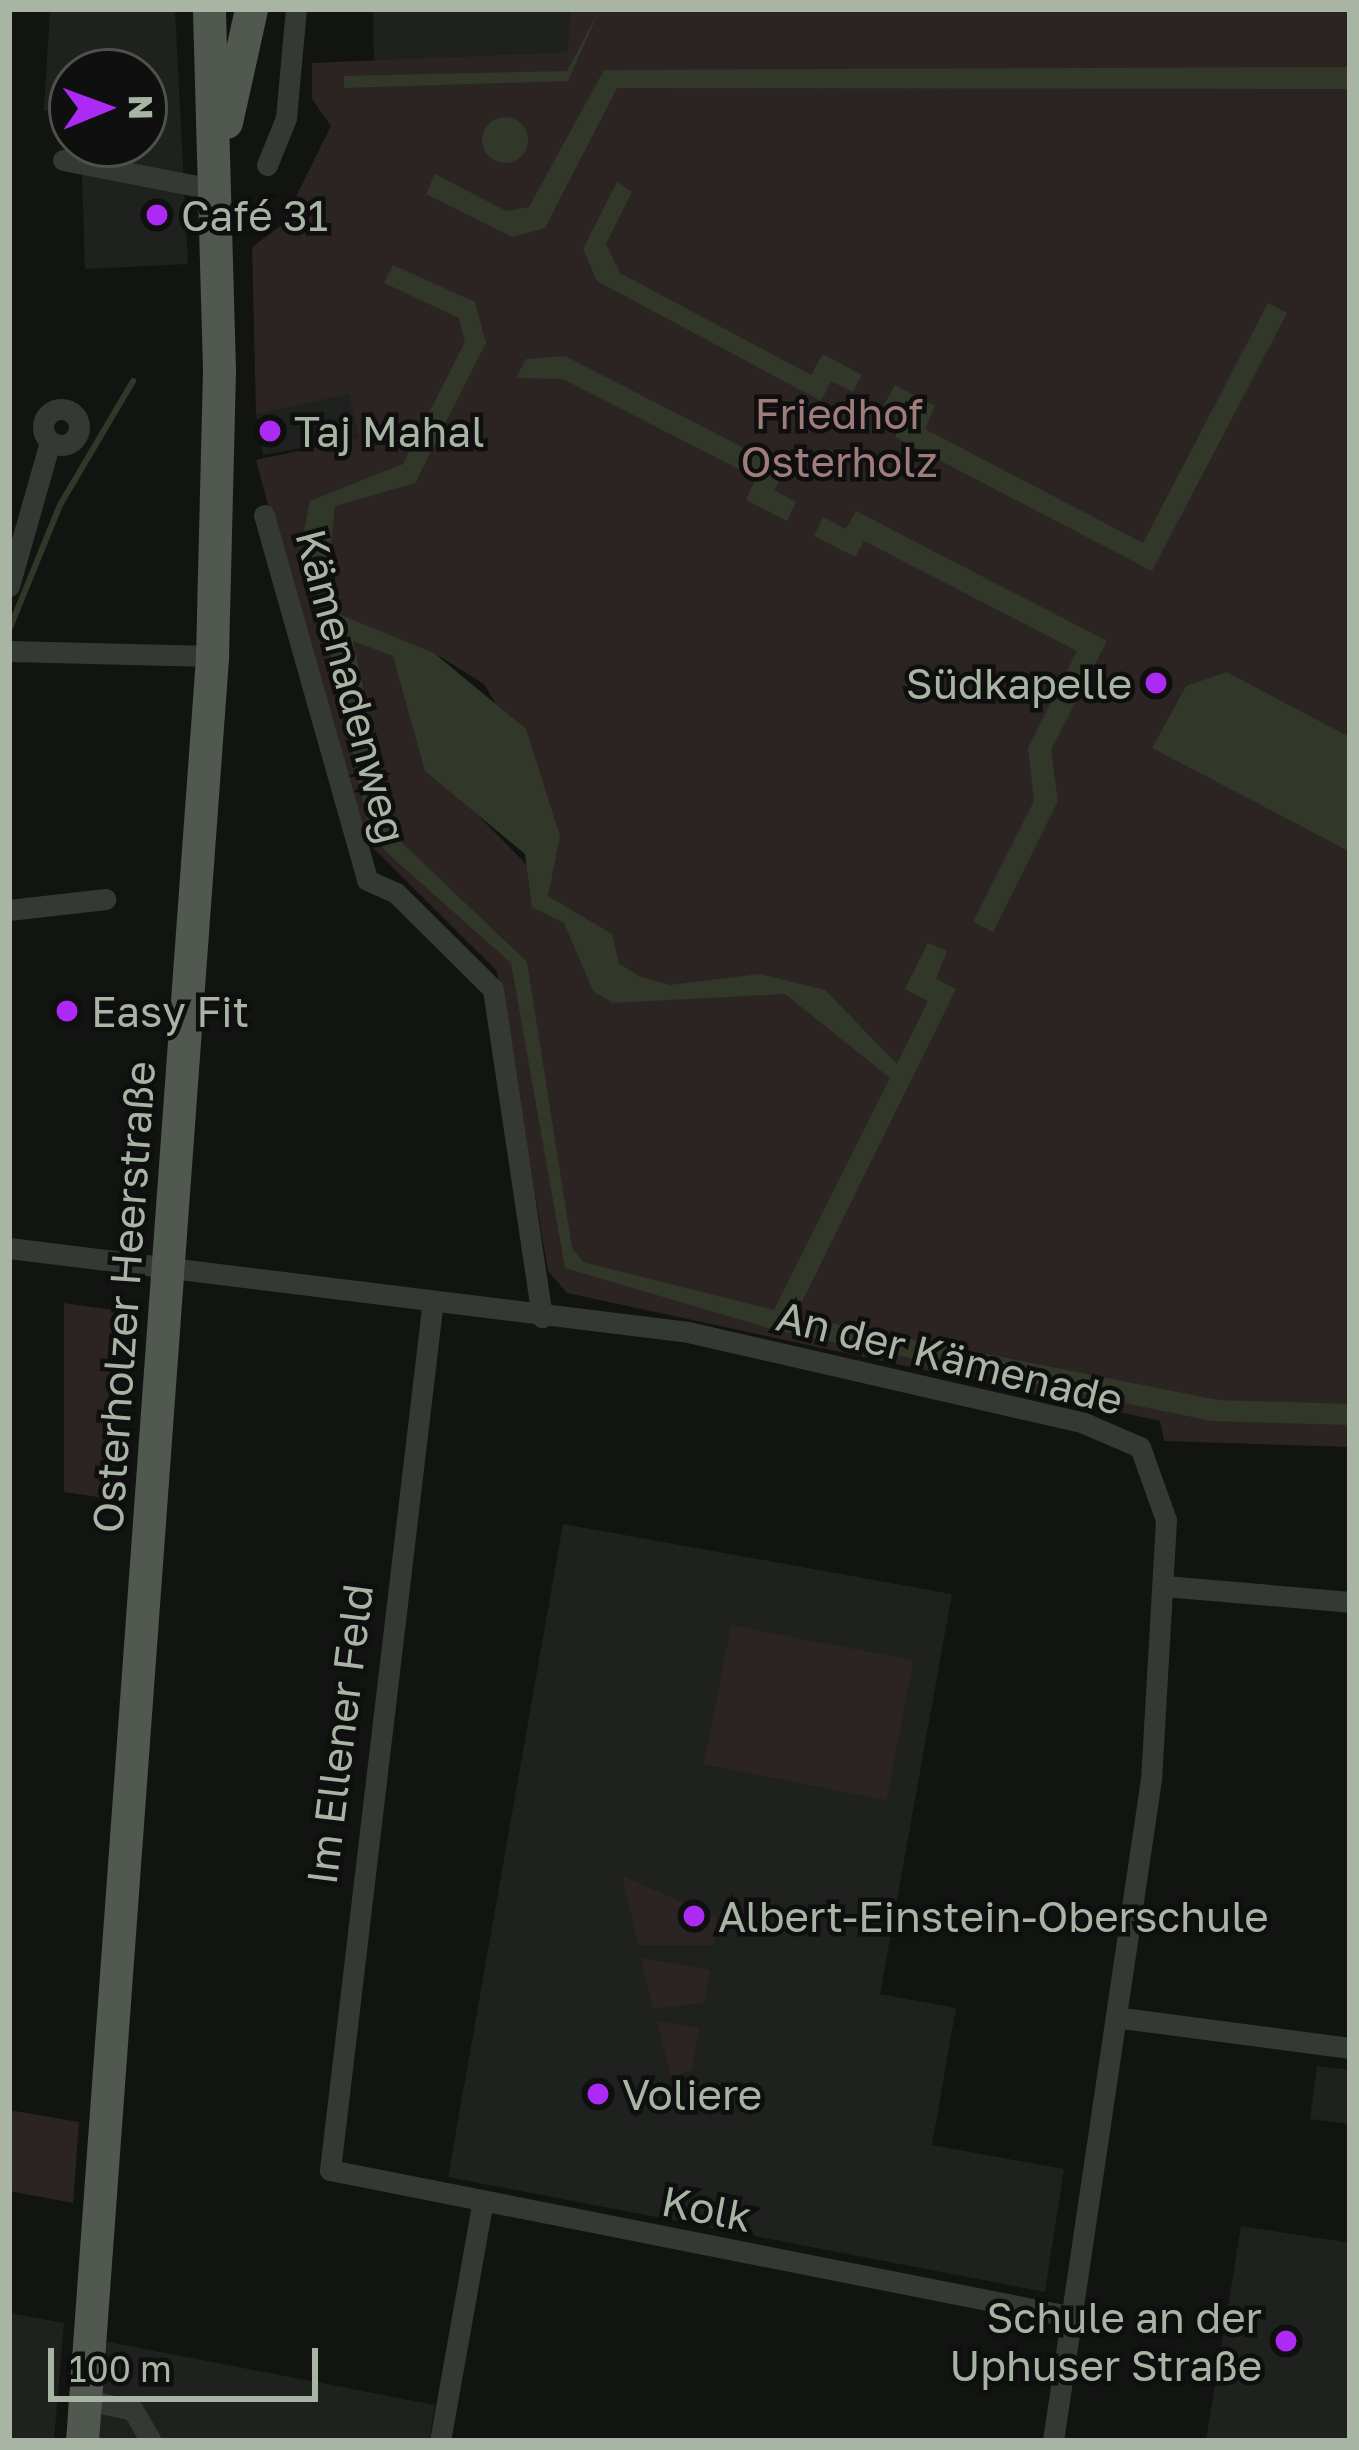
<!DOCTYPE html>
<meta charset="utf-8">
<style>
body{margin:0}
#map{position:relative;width:1359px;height:2450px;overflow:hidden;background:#121412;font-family:"Golos Text",sans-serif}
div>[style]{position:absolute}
.built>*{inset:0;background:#1f211e;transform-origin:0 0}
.green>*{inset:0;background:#2c2323;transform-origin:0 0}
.water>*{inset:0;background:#313829}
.round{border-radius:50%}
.stream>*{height:6px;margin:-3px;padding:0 3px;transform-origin:3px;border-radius:3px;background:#313829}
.street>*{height:21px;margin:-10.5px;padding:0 10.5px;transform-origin:10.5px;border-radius:10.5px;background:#343933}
.street>.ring{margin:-10.5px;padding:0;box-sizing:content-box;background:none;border:21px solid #343933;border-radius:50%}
.primary>*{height:33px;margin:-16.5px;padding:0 16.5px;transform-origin:16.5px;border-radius:16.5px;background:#51584f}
.dots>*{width:33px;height:33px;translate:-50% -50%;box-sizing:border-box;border:6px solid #0e0f0e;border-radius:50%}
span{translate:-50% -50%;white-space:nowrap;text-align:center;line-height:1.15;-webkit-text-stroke:9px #0e0f0e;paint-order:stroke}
.poi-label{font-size:42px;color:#a9b5a4}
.left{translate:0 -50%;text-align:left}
.right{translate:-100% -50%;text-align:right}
.park-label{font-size:42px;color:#a07c7a}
.street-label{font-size:42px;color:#a9b5a4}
.frame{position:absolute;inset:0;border:12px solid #a9b5a4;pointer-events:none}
.north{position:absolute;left:48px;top:48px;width:120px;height:120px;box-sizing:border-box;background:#0e0f0e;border:3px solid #4c514a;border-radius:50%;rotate:89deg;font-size:33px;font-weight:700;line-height:48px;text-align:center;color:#a9b5a4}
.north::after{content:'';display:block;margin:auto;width:42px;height:54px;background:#ad2af4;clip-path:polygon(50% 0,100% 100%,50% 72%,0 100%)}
.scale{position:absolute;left:48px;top:2348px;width:270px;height:54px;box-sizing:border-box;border:6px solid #a9b5a4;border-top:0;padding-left:15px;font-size:36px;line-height:42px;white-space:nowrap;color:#a9b5a4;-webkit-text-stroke:9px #0e0f0e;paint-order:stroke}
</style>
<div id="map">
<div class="built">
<i style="clip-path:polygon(50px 9px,175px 9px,188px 264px,85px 269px,81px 144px,144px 144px,144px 72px,72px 72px,72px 110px,44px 111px)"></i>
<i style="clip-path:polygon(373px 9px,570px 9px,569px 52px,374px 61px)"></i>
<i style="left:350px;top:394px;width:45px;height:96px;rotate:80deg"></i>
<i style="clip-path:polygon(563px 1524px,952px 1594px,880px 1994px,956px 2008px,932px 2145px,1064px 2169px,1045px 2292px,448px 2177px)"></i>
<i style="clip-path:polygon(1317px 2066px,1350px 2070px,1350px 2124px,1310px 2119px)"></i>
<i style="clip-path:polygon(1241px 2226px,1350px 2243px,1350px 2441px,1206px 2440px)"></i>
<i style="clip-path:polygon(9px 2313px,64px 2323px,54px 2441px,9px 2441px)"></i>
<i style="clip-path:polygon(104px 2341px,435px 2405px,429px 2441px,98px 2441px)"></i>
</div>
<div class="green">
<i style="clip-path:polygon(evenodd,570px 9px,1350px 9px,1350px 737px,1227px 672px,1199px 686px,1153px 748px,1350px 852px,1350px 1447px,1164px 1441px,1160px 1421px,567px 1293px,548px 1271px,497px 971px,356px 831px,256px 460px,358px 438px,349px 394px,256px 414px,252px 247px,282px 225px,331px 126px,312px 99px,312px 63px,568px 52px,570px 9px,434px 653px,484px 684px,542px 782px,560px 837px,533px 871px,438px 775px,393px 656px,434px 653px)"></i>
<i style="clip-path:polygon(64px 1303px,120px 1311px,108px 1404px,118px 1500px,64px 1492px)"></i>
<i style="left:731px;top:1625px;width:186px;height:142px;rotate:11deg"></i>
<i style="clip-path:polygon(622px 1876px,717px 1917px,714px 1945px,638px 1945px)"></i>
<i style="clip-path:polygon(641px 1958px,710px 1970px,704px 2003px,653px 2009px)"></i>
<i style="clip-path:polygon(657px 2021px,699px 2028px,692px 2070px,671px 2078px)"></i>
<i style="clip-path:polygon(9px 2110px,79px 2122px,73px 2203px,9px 2191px)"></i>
</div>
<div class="water">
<i style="clip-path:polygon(600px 9px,568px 81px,344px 88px,344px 76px,567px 71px)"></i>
<i style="clip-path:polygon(1350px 67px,1350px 89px,617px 88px,545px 228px,512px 237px,426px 194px,435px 174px,506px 211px,529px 207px,604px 70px)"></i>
<i class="round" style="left:482px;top:117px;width:46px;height:46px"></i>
<i style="clip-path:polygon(617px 182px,632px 192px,606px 244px,620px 273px,811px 375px,823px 354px,862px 375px,853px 392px,831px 381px,821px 401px,597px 281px,583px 249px)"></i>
<i style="clip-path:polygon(evenodd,393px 265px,475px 302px,486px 343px,415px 483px,335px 506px,329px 564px,341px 615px,434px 653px,526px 729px,560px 836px,548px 896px,612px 934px,619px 964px,641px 977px,670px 985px,760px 974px,825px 990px,897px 1064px,928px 1001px,905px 989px,928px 943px,947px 951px,936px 979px,956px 989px,795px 1316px,1218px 1400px,1350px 1404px,1350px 1425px,1211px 1421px,775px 1330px,565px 1268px,511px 963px,385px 851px,367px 819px,304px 531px,310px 501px,403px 464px,465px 342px,459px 318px,384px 283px,393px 265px,353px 641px,393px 656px,425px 771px,525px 854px,532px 907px,564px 923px,593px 991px,613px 1003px,785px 994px,890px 1078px,774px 1310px,583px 1262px,572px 1248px,527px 962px,396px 837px,353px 641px)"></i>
<i style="clip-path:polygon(1268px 303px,1287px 313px,1152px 571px,895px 437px,906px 417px,884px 405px,895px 385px,935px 406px,925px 429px,1143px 543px)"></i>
<i style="clip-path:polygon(565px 356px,785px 469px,774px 490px,796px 502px,787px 521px,746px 500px,756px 478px,563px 379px,516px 378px,526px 359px)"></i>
<i style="clip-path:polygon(856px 511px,1107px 641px,1051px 750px,1058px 801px,993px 932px,973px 922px,1034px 801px,1028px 748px,1077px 651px,864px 541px,855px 557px,814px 536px,823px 517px,846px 529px)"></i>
<i style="clip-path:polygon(1227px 672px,1350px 737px,1350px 852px,1152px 748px,1186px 686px)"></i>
</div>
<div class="stream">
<i style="left:9px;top:630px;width:135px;rotate:-67.8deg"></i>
<i style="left:60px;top:505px;width:144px;rotate:-59.5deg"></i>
</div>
<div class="street">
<i style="left:63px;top:160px;width:158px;rotate:11deg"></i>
<i style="left:267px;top:165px;width:51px;rotate:-68deg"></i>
<i style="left:286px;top:118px;width:109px;rotate:-84.8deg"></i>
<i class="ring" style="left:43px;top:409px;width:15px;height:15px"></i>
<i style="left:264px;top:515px;width:379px;rotate:74.2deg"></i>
<i style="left:367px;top:880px;width:32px;rotate:24deg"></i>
<i style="left:396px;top:893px;width:136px;rotate:44.7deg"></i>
<i style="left:493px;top:989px;width:332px;rotate:81.5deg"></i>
<i style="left:9px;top:586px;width:150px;rotate:-74.1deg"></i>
<i style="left:9px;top:651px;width:203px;rotate:1.4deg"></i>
<i style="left:9px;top:910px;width:97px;rotate:-6.5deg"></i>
<i style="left:9px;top:1248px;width:684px;rotate:7.05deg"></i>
<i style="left:688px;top:1332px;width:406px;rotate:12.9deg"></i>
<i style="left:1084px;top:1423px;width:61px;rotate:23.2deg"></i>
<i style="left:1140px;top:1447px;width:77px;rotate:70.4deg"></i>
<i style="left:1166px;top:1520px;width:259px;rotate:93.3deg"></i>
<i style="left:1151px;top:1779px;width:669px;rotate:98.42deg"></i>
<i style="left:432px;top:1308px;width:868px;rotate:96.75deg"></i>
<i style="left:330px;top:2170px;width:757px;rotate:11.19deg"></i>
<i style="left:1165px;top:1586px;width:186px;rotate:4.9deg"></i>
<i style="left:1122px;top:2018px;width:230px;rotate:7.5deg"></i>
<i style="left:86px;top:2400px;width:48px;rotate:12deg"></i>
<i style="left:133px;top:2410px;width:36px;rotate:60deg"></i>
<i style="left:440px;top:2441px;width:240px;rotate:-79.9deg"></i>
</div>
<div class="primary">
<i style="left:226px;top:122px;width:116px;rotate:-77.5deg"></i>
<i style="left:82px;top:2441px;width:1790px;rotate:-85.83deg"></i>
<i style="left:212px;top:656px;width:286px;rotate:-88.6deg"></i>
<i style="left:219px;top:370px;width:361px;rotate:-91.6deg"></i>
</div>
<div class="dots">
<i style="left:157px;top:215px;background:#ad2af4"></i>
<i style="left:270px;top:431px;background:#ad2af4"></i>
<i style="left:1156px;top:683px;background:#ad2af4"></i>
<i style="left:67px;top:1011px;background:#ad2af4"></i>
<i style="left:694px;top:1916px;background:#ad2af4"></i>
<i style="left:598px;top:2094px;background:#ad2af4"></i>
<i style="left:1286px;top:2341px;background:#ad2af4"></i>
</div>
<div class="poi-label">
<span class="left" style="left:181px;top:215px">Café 31</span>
<span class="left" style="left:294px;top:431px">Taj Mahal</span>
<span class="right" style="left:1132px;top:683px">Südkapelle</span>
<span class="left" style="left:91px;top:1011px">Easy Fit</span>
<span class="left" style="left:718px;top:1916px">Albert-Einstein-Oberschule</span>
<span class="left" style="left:622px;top:2094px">Voliere</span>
<span class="right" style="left:1262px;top:2341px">Schule an der<br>Uphuser Straße</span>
</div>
<div class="park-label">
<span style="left:839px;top:437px">Friedhof<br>Osterholz</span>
</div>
<div class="street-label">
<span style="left:352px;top:686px;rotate:75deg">Kämenadenweg</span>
<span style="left:123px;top:1297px;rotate:-86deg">Osterholzer Heerstraße</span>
<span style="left:950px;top:1357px;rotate:14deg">An der Kämenade</span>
<span style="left:339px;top:1734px;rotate:-83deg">Im Ellener Feld</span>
<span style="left:707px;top:2208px;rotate:11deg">Kolk</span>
</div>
<div class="frame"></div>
<div class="north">N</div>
<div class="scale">100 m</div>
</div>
